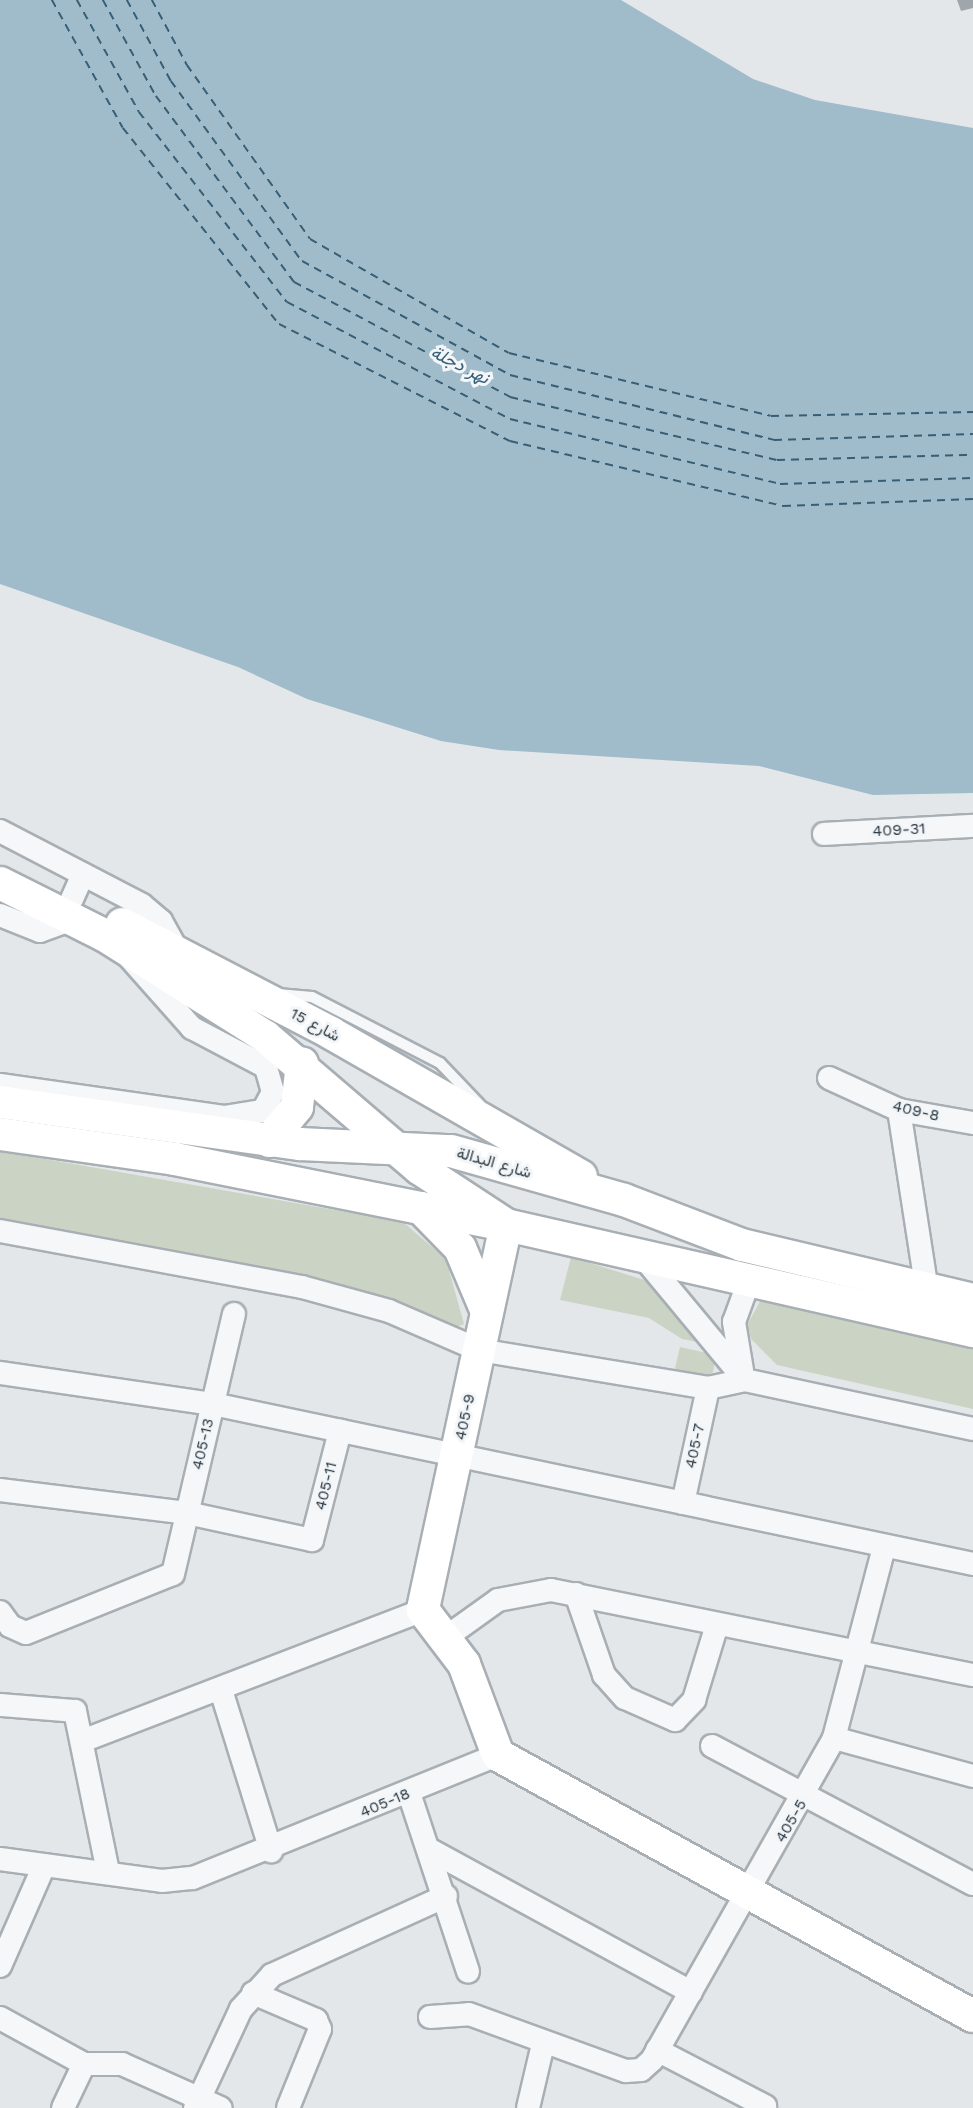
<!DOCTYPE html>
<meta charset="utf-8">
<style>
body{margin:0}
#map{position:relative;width:973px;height:2108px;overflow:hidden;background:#e3e7ea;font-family:"Work Sans",Vazirmatn,sans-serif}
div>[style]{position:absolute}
.green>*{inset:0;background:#cbd4c4}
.water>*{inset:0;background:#a0bbc9}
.ferry>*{height:1.5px;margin-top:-0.75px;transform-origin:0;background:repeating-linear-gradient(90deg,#375e75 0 8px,transparent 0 14px)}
.roads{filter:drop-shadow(2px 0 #a8afb4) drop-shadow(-2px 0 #a8afb4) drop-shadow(0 2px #a8afb4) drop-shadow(0 -2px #a8afb4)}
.lane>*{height:10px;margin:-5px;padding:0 5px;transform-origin:5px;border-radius:5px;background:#f6f7f9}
.street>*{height:22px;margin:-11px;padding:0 11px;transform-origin:11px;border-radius:11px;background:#f6f7f9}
.secondary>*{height:32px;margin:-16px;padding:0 16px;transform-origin:16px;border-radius:16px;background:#fff}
.wall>*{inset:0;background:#a0a7ab}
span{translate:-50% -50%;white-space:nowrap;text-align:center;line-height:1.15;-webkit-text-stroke:6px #f3f6f8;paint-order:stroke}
.street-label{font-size:16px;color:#2b3842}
.water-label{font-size:18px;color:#375e75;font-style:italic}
</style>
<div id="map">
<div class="green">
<i style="clip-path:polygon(0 1151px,403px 1222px,446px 1259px,464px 1324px,455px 1328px,281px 1275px,0 1219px)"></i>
<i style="clip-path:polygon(571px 1257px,657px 1284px,703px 1343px,682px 1339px,649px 1318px,560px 1300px)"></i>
<i style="clip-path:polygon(763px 1296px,973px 1343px,973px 1409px,777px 1365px,751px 1339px,747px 1325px)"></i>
<i style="clip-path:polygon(680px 1347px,716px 1355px,713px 1372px,702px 1381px,673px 1377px)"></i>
</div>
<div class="water">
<i style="clip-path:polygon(0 0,621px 0,753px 79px,815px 100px,973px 128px,973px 793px,873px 795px,759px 766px,499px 750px,441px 741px,307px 699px,238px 667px,0 584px)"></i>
</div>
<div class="ferry">
<i style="left:52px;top:0;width:146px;rotate:61deg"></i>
<i style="left:123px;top:128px;width:251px;rotate:51.5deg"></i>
<i style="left:279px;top:324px;width:259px;rotate:26.9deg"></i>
<i style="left:510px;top:441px;width:281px;rotate:13.4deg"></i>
<i style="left:783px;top:506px;width:190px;rotate:-2.1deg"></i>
<i style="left:77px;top:0;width:128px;rotate:61deg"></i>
<i style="left:139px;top:112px;width:241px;rotate:52.1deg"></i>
<i style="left:287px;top:302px;width:252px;rotate:27.7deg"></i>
<i style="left:510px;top:419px;width:278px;rotate:13.5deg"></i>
<i style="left:780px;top:484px;width:193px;rotate:-1.8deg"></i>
<i style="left:103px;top:0;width:110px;rotate:61.1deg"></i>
<i style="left:156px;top:96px;width:232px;rotate:53.4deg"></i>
<i style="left:294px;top:282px;width:245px;rotate:28deg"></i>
<i style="left:510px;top:397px;width:274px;rotate:13.3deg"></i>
<i style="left:777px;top:460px;width:196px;rotate:-1.5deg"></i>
<i style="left:127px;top:0;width:92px;rotate:61.5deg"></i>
<i style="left:171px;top:81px;width:223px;rotate:54deg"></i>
<i style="left:302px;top:261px;width:237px;rotate:28.7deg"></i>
<i style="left:510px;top:375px;width:272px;rotate:13.8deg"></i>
<i style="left:774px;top:440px;width:199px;rotate:-1.7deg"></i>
<i style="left:152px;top:0;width:74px;rotate:61.7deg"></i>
<i style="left:187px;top:65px;width:213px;rotate:54.7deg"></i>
<i style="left:310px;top:239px;width:229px;rotate:29.8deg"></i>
<i style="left:509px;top:353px;width:269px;rotate:13.5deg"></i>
<i style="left:771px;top:416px;width:202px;rotate:-1.1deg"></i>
</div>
<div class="roads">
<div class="lane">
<i style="left:278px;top:994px;width:34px;rotate:5deg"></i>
<i style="left:312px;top:997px;width:144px;rotate:27.3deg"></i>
<i style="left:440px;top:1063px;width:58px;rotate:46.4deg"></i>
</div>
<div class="street">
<i style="left:0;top:831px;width:160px;rotate:27.5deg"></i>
<i style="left:142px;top:905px;width:25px;rotate:40deg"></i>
<i style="left:161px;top:921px;width:37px;rotate:61deg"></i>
<i style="left:824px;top:834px;width:149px;rotate:-3.1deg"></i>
<i style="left:72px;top:899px;width:27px;rotate:-66deg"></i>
<i style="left:0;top:915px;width:43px;rotate:21.8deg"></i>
<i style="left:40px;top:931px;width:33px;rotate:-20deg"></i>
<i style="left:829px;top:1078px;width:77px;rotate:24.6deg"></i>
<i style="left:899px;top:1110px;width:75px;rotate:10deg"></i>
<i style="left:0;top:1085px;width:226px;rotate:8.1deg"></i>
<i style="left:224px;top:1117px;width:39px;rotate:-9deg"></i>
<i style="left:263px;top:1111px;width:21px;rotate:-62deg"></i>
<i style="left:273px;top:1092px;width:26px;rotate:-106deg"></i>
<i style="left:266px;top:1067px;width:84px;rotate:-152.2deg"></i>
<i style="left:192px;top:1028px;width:96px;rotate:-131.6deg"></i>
<i style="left:899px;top:1110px;width:182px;rotate:81.2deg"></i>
<i style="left:0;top:1231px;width:307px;rotate:10.5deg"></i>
<i style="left:302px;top:1287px;width:90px;rotate:15.4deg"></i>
<i style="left:389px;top:1311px;width:98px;rotate:23.4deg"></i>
<i style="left:479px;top:1350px;width:232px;rotate:9.4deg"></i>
<i style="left:708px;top:1388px;width:38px;rotate:-12deg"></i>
<i style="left:745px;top:1380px;width:233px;rotate:12.1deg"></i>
<i style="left:643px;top:1257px;width:160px;rotate:50.3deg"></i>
<i style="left:742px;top:1370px;width:49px;rotate:-99.5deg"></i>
<i style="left:734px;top:1322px;width:33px;rotate:-70deg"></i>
<i style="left:745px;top:1291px;width:17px;rotate:-36deg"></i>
<i style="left:0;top:1373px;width:215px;rotate:8.3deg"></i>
<i style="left:213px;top:1404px;width:777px;rotate:11.89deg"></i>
<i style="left:0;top:1490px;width:188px;rotate:7deg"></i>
<i style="left:187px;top:1513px;width:128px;rotate:12.2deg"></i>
<i style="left:312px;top:1540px;width:113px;rotate:-75.6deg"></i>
<i style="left:683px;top:1503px;width:118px;rotate:-77.7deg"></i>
<i style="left:576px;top:1594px;width:86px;rotate:70.9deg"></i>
<i style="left:604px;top:1675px;width:31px;rotate:48deg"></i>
<i style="left:625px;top:1698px;width:55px;rotate:23.7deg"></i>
<i style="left:675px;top:1720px;width:28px;rotate:-46deg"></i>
<i style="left:694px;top:1700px;width:78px;rotate:-73deg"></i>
<i style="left:0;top:1612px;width:17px;rotate:54deg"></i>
<i style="left:10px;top:1626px;width:17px;rotate:24deg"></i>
<i style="left:26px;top:1633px;width:158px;rotate:-21.9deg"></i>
<i style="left:173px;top:1574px;width:267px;rotate:-76.8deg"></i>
<i style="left:445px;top:1638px;width:65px;rotate:-35.6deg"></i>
<i style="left:498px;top:1600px;width:54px;rotate:-10.7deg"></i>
<i style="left:551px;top:1590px;width:430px;rotate:11.4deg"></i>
<i style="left:221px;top:1690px;width:169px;rotate:72.7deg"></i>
<i style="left:0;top:1705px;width:75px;rotate:4.6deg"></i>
<i style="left:75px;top:1711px;width:164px;rotate:78.4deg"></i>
<i style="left:834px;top:1738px;width:144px;rotate:15.3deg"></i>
<i style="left:82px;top:1741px;width:365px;rotate:-21deg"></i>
<i style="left:712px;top:1746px;width:295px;rotate:27.9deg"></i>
<i style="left:409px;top:1793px;width:188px;rotate:71.7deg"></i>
<i style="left:432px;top:1851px;width:295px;rotate:28.6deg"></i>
<i style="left:0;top:1859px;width:163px;rotate:7.7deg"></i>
<i style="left:162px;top:1881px;width:31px;rotate:-6deg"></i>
<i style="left:193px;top:1878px;width:329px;rotate:-22deg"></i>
<i style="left:0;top:1966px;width:107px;rotate:-66.3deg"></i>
<i style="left:253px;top:1993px;width:69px;rotate:23.2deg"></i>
<i style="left:316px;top:2020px;width:10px;rotate:66deg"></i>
<i style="left:320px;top:2029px;width:85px;rotate:112.1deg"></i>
<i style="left:430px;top:2017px;width:39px;rotate:-4deg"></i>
<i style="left:469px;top:2014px;width:167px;rotate:20deg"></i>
<i style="left:626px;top:2071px;width:15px;rotate:-4deg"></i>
<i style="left:641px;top:2070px;width:15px;rotate:-42deg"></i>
<i style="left:652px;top:2060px;width:370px;rotate:-60.5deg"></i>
<i style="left:834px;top:1738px;width:196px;rotate:-75.3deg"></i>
<i style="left:0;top:2018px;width:96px;rotate:28.7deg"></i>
<i style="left:84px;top:2064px;width:38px"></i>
<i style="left:122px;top:2064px;width:108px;rotate:24deg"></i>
<i style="left:657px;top:2050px;width:122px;rotate:27.4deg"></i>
<i style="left:63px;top:2108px;width:49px;rotate:-64.5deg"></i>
<i style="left:195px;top:2108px;width:109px;rotate:-65.1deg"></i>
<i style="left:241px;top:2009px;width:46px;rotate:-47.6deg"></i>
<i style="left:272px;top:1975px;width:191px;rotate:-24.4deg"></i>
<i style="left:528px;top:2108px;width:66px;rotate:-76.8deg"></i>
</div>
<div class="secondary">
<i style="left:0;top:883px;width:116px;rotate:26.6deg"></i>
<i style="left:104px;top:935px;width:191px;rotate:32.2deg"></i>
<i style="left:266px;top:1037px;width:201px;rotate:40.6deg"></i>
<i style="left:419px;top:1168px;width:104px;rotate:33.2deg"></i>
<i style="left:506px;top:1225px;width:394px;rotate:102.2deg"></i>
<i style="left:423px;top:1610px;width:68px;rotate:52.8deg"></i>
<i style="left:464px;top:1664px;width:97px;rotate:69.5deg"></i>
<i style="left:498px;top:1755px;width:542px;rotate:28.79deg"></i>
<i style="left:122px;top:924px;width:236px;rotate:27.5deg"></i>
<i style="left:331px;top:1033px;width:288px;rotate:29.8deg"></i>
<i style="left:0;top:1102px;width:303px;rotate:8deg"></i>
<i style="left:300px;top:1144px;width:151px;rotate:2.7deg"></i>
<i style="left:451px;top:1151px;width:180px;rotate:15.8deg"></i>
<i style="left:624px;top:1200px;width:126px;rotate:20.9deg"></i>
<i style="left:742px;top:1245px;width:237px;rotate:13.4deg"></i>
<i style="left:0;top:1134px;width:177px;rotate:8.1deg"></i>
<i style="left:175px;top:1159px;width:338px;rotate:11.3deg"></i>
<i style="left:506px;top:1225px;width:479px;rotate:12.8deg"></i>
<i style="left:269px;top:1141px;width:44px;rotate:-50.5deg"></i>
<i style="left:297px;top:1107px;width:44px;rotate:-83.5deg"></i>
<i style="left:421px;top:1208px;width:56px;rotate:45.7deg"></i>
<i style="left:460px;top:1248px;width:69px;rotate:67.1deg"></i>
</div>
</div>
<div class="wall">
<i style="clip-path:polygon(957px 0,973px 0,973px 8px,961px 11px)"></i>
</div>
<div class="street-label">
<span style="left:899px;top:830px;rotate:-3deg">409-31</span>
<span style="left:315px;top:1025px;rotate:28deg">شارع 15</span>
<span style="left:916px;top:1111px;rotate:13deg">409-8</span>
<span style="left:494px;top:1163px;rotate:16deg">شارع البدالة</span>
<span style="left:465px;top:1417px;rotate:-78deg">405-9</span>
<span style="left:203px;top:1444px;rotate:-77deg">405-13</span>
<span style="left:695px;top:1446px;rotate:-78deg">405-7</span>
<span style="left:326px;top:1486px;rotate:-76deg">405-11</span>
<span style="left:385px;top:1803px;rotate:-23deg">405-18</span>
<span style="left:791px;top:1821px;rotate:-60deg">405-5</span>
</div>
<div class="water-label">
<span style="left:460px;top:365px;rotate:27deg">نهر دجلة</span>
</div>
</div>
